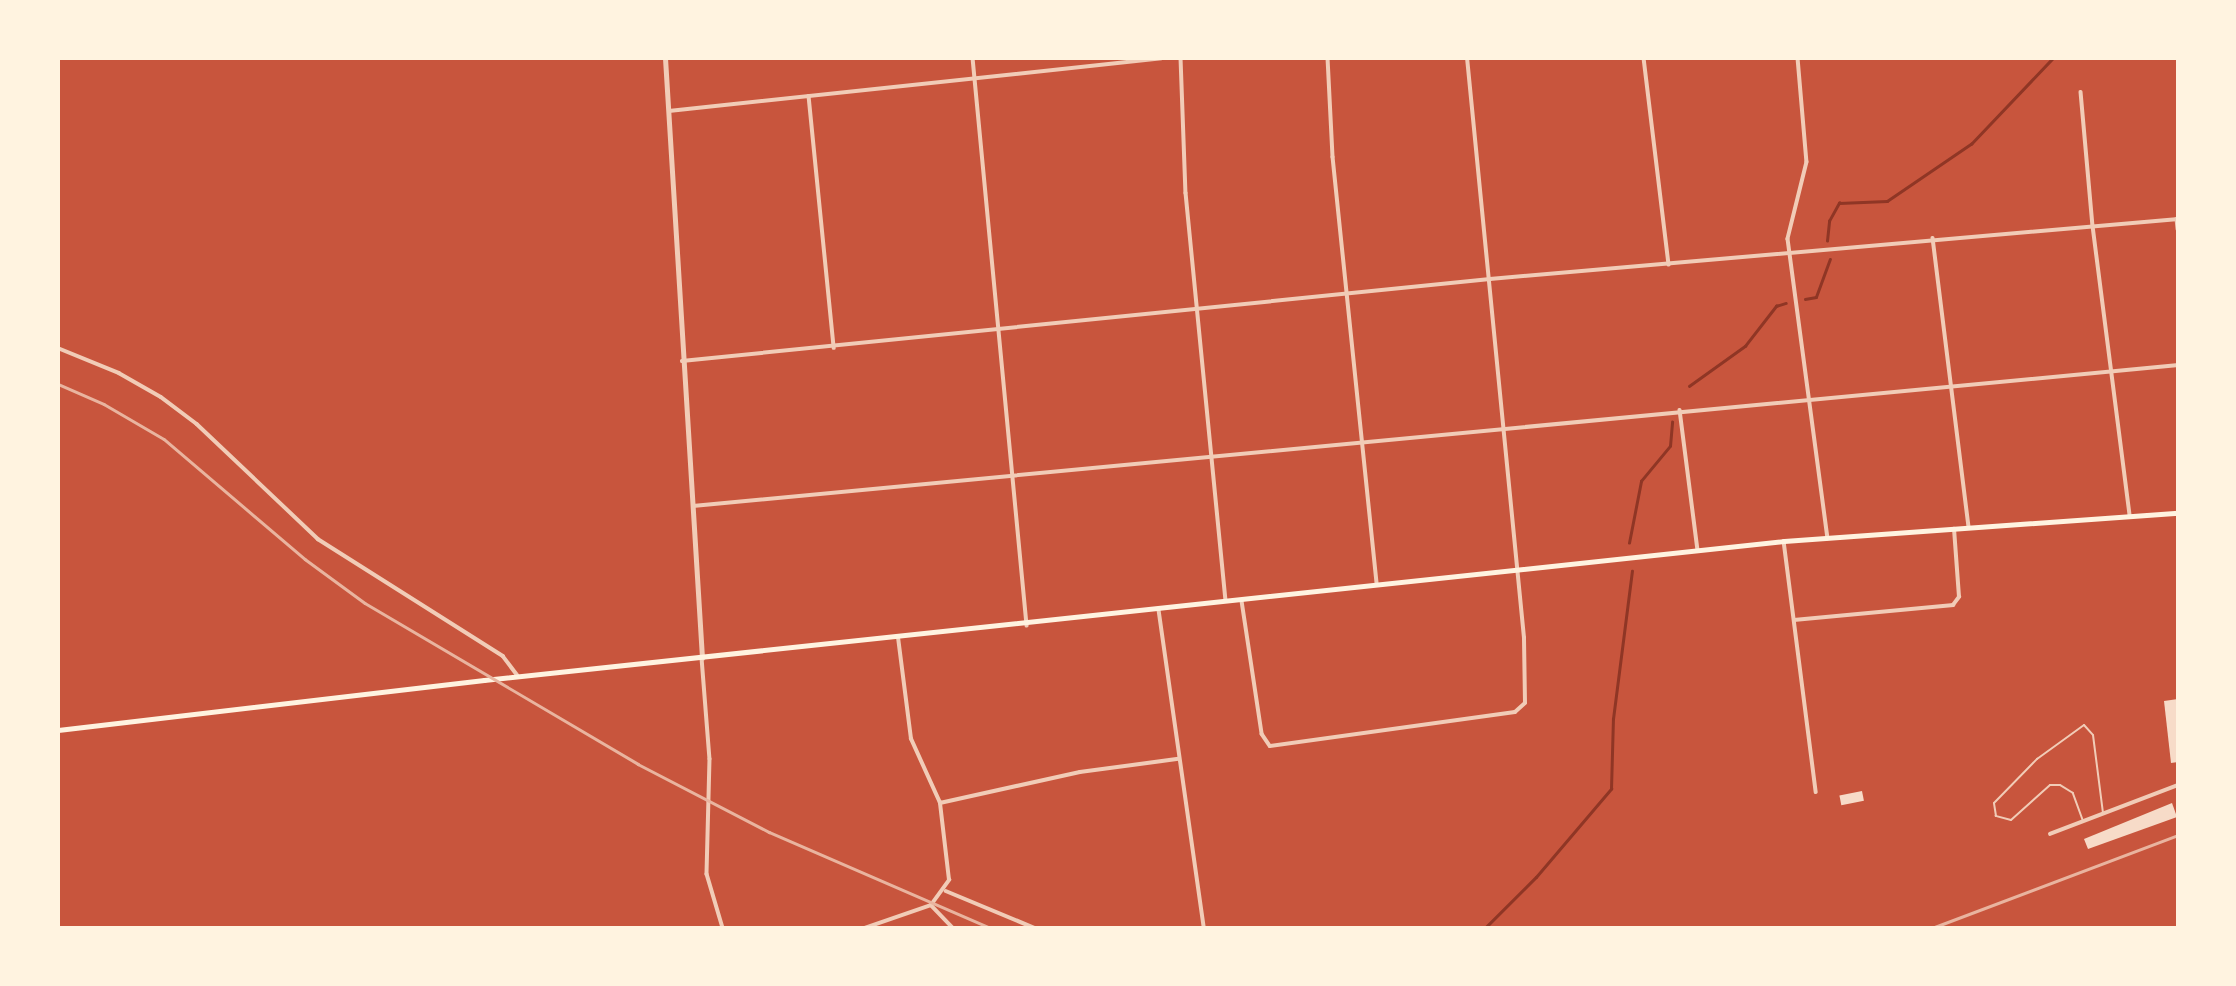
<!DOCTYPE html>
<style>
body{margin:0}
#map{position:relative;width:2236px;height:986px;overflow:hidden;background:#c8553d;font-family:Lato,sans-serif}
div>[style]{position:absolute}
.stream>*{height:2.5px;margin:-1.25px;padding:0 1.25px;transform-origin:1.25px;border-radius:1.25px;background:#8f3625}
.building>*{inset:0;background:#f7dbc8;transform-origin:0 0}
.service>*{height:2px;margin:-1px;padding:0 1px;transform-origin:1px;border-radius:1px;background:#f1ccb7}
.minor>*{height:3.5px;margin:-1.75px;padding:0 1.75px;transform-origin:1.75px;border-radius:1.75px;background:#f1ccb7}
.tertiary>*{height:5px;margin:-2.5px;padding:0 2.5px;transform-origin:2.5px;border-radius:2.5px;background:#f1ccb7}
.secondary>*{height:5px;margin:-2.5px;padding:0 2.5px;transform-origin:2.5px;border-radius:2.5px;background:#fff3e0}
.rail>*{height:2.5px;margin:-1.25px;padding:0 1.25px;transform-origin:1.25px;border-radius:1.25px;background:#e9b49f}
span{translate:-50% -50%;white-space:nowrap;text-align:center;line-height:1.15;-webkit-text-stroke:6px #fff3e0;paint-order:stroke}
.frame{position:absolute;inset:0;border:60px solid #fff3e0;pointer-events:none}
</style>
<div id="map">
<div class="stream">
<i style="left:1827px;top:241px;width:20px;rotate:-84deg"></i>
<i style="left:1829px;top:221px;width:21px;rotate:-61deg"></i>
<i style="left:1839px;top:203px;width:48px;rotate:-2.4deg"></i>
<i style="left:1887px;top:201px;width:102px;rotate:-34.2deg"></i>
<i style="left:1971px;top:144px;width:119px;rotate:-46.4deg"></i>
<i style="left:1805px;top:299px;width:11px;rotate:-10deg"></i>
<i style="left:1816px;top:297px;width:40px;rotate:-69.8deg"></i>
<i style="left:1689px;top:386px;width:69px;rotate:-35.5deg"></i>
<i style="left:1745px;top:346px;width:51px;rotate:-52.2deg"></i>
<i style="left:1776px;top:306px;width:10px;rotate:-17deg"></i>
<i style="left:1629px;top:543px;width:63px;rotate:-79deg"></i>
<i style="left:1641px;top:481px;width:45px;rotate:-50.4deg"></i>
<i style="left:1670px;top:446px;width:24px;rotate:-85deg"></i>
<i style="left:1485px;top:928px;width:72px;rotate:-45deg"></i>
<i style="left:1536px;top:877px;width:116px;rotate:-49.6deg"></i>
<i style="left:1611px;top:789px;width:70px;rotate:-88.4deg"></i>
<i style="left:1613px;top:719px;width:149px;rotate:-82.7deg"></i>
</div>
<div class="building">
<i style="clip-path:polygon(2178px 699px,2178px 762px,2171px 763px,2164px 701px)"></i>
<i style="left:1862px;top:791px;width:10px;height:23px;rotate:79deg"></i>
<i style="clip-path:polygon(2172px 803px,2177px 817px,2088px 849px,2084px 839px)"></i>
</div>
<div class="service">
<i style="left:2083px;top:821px;width:30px;rotate:-110deg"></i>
<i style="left:2073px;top:793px;width:15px;rotate:-148deg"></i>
<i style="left:2060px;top:785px;width:10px;rotate:180deg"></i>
<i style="left:2050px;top:785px;width:52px;rotate:138.1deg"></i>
<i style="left:2011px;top:820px;width:16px;rotate:-165deg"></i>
<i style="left:1996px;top:816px;width:13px;rotate:-99deg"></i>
<i style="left:1994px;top:803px;width:62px;rotate:-45.7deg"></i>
<i style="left:2037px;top:759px;width:58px;rotate:-35.9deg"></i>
<i style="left:2084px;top:725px;width:13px;rotate:48deg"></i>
<i style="left:2093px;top:735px;width:79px;rotate:82.7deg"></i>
</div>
<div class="minor">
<i style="left:973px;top:58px;width:570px;rotate:84.56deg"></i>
<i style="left:1181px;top:58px;width:135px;rotate:87.9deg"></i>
<i style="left:1186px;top:193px;width:410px;rotate:84.4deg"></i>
<i style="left:1328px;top:58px;width:99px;rotate:87.1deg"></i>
<i style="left:1333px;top:157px;width:429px;rotate:84.1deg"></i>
<i style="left:1644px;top:58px;width:208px;rotate:83.1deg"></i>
<i style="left:1798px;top:58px;width:104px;rotate:85.1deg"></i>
<i style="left:1807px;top:162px;width:79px;rotate:103.9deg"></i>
<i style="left:1788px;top:239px;width:302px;rotate:82.4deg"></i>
<i style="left:2081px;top:92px;width:135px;rotate:84.9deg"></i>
<i style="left:2093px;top:226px;width:292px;rotate:82.7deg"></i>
<i style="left:809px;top:96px;width:253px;rotate:84.3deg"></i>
<i style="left:669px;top:111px;width:495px;rotate:-6.1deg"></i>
<i style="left:2177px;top:219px;width:10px;rotate:84deg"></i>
<i style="left:1933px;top:238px;width:292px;rotate:82.9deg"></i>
<i style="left:58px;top:348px;width:66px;rotate:22.3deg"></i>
<i style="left:119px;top:373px;width:48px;rotate:29.7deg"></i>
<i style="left:161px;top:397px;width:45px;rotate:36.9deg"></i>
<i style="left:197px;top:424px;width:167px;rotate:43.5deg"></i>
<i style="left:318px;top:539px;width:219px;rotate:32.3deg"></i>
<i style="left:503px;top:656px;width:26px;rotate:53deg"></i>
<i style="left:682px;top:361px;width:812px;rotate:-5.79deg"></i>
<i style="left:1490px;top:279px;width:691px;rotate:-4.98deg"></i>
<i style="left:1680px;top:410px;width:142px;rotate:82.7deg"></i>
<i style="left:693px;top:506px;width:1492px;rotate:-5.42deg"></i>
<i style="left:1784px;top:541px;width:253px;rotate:82.7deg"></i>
<i style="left:1242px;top:601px;width:134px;rotate:81.4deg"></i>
<i style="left:1262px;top:734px;width:14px;rotate:56deg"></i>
<i style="left:1270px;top:746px;width:247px;rotate:-7.9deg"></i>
<i style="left:1515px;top:712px;width:13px;rotate:-42deg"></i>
<i style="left:1525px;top:703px;width:65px;rotate:-90.9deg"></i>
<i style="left:1524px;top:638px;width:583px;rotate:-95.61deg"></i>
<i style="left:1159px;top:610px;width:321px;rotate:81.9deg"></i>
<i style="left:1794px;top:620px;width:160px;rotate:-5.4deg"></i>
<i style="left:1953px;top:605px;width:10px;rotate:-53deg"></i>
<i style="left:1959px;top:597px;width:68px;rotate:-94.2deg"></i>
<i style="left:702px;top:658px;width:101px;rotate:85.5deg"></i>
<i style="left:710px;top:759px;width:115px;rotate:91.5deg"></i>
<i style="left:707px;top:874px;width:56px;rotate:73.5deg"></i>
<i style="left:940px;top:803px;width:143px;rotate:-12.5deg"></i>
<i style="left:1080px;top:772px;width:99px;rotate:-7.6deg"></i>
<i style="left:2050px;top:834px;width:137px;rotate:-20.9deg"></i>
<i style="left:946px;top:891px;width:96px;rotate:22.6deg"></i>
<i style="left:931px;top:905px;width:32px;rotate:46deg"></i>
<i style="left:865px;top:928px;width:70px;rotate:-19.2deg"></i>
<i style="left:931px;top:905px;width:31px;rotate:-54deg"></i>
<i style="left:949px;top:880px;width:78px;rotate:-96.7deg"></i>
<i style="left:940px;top:803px;width:70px;rotate:-114.4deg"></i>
<i style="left:911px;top:739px;width:102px;rotate:-97.3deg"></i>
</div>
<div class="tertiary">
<i style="left:665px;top:58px;width:601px;rotate:86.47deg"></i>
</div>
<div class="secondary">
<i style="left:58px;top:730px;width:429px;rotate:-6.7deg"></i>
<i style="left:484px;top:680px;width:1307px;rotate:-6.1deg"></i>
<i style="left:1784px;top:541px;width:395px;rotate:-4.1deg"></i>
</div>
<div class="rail">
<i style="left:58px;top:384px;width:50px;rotate:23.5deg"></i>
<i style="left:104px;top:404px;width:69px;rotate:30.3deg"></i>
<i style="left:164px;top:439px;width:185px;rotate:40.4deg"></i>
<i style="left:305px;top:559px;width:74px;rotate:36.3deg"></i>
<i style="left:365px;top:603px;width:317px;rotate:30.5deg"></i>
<i style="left:638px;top:764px;width:148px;rotate:27.4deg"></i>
<i style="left:769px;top:832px;width:242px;rotate:23.4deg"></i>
<i style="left:1932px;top:928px;width:263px;rotate:-20.7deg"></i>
</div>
<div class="frame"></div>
</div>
